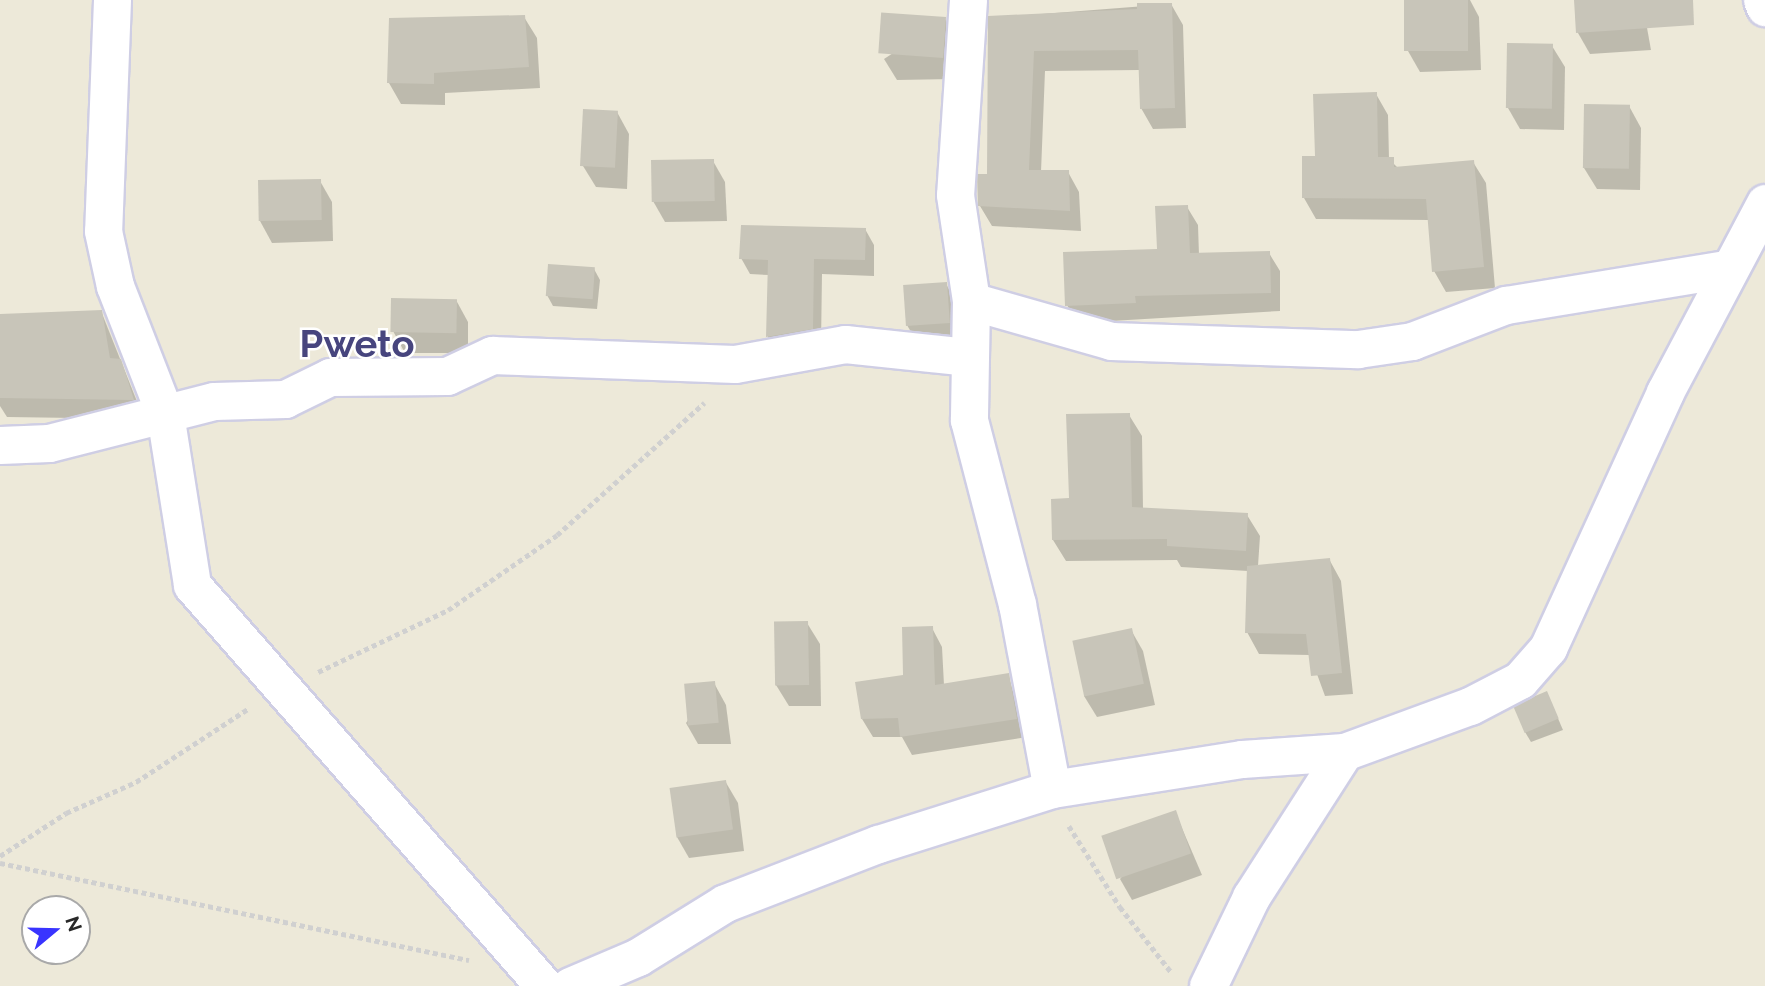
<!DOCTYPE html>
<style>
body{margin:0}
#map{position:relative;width:1765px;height:986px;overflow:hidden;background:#ede9d9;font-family:Raleway,sans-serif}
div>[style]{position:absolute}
.shadow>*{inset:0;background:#0003}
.building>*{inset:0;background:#c8c5b9;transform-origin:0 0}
.path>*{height:4.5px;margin-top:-2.25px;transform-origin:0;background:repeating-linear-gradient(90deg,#d0d0d0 0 5px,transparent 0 8.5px)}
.roads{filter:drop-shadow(2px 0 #cfcee4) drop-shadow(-2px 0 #cfcee4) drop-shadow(0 2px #cfcee4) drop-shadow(0 -2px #cfcee4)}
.street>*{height:37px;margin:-18.5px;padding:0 18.5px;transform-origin:18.5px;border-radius:18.5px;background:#fff}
span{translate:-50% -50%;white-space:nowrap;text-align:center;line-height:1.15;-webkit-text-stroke:5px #fff;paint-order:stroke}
.town-label{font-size:38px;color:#47457e;font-weight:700}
.north{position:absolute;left:21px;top:895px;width:70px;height:70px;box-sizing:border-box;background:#fff;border:2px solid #a9a9a9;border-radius:50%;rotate:71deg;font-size:19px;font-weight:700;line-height:28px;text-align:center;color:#292929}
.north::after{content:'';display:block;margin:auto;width:24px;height:32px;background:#3934ff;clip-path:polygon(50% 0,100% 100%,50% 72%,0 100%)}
</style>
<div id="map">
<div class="shadow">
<i style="clip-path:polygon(1406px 0,1470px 0,1479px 17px,1481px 70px,1420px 72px,1408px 51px)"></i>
<i style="clip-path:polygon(1575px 0,1642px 0,1651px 50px,1590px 54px,1578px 33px)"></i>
<i style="clip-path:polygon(1171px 4px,1183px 25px,1186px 128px,1153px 129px,1141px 108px,1140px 70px,1045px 71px,1041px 172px,1068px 172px,1079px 192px,1081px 231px,992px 226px,980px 206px,988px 175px,990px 18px)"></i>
<i style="clip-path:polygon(524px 17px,537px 38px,540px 88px,445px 93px,445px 105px,401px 104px,389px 83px)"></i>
<i style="clip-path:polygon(945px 19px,957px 40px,954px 79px,897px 80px,884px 59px)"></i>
<i style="clip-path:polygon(1552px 46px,1565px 67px,1564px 130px,1520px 129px,1508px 108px)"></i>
<i style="clip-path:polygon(1376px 94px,1388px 115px,1389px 159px,1398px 168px,1473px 162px,1486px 183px,1495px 288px,1446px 292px,1434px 271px,1429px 220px,1316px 219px,1304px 198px,1316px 158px)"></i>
<i style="clip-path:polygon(1629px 106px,1641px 128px,1640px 190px,1597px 189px,1584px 168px)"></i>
<i style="clip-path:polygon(617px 112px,629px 134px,627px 189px,596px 187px,583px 166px)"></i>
<i style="clip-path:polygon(713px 161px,725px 182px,727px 221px,665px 222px,653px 201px,652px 163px)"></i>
<i style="clip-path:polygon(320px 181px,332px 202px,333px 241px,272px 243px,260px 221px)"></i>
<i style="clip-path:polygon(1187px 207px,1198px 225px,1199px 255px,1269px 253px,1280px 271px,1280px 311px,1077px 323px,1067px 305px,1158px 251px)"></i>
<i style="clip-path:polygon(865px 229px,874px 245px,874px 276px,822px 274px,821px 345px,777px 353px,768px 337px,769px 275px,750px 274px,741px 258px)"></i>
<i style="clip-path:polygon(594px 269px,600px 280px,597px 309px,553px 306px,547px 295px)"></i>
<i style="clip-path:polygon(946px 284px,958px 305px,961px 344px,919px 346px,907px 325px)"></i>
<i style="clip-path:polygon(456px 300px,468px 322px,468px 353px,405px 353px,393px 331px)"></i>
<i style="clip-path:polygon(101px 311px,144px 419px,7px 417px,0 406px,0 316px)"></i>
<i style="clip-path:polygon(1129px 415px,1142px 436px,1143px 509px,1247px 515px,1260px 536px,1258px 566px,1329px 559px,1341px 581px,1353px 694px,1325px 696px,1310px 655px,1259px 654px,1247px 632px,1248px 571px,1181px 567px,1177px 560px,1066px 561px,1053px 540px,1071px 500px)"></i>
<i style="clip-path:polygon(807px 623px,820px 644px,821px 706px,789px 706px,776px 685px)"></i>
<i style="clip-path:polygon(932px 628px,942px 647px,944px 685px,1008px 675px,1027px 737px,912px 755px,902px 737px,873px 737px,862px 719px,905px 676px)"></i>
<i style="clip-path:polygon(1131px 630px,1143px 651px,1155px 705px,1097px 717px,1084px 696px)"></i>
<i style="clip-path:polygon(714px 683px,726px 705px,731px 744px,698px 744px,686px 723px)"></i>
<i style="clip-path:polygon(1547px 693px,1563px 730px,1531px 742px,1525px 732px)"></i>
<i style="clip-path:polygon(725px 781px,738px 803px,744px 851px,689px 858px,677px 837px)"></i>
<i style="clip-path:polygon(1175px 812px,1202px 875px,1132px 900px,1120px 879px)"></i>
</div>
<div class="building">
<i style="left:1404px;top:0;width:64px;height:51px"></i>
<i style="clip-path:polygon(1574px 0,1693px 0,1694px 25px,1576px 33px)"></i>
<i style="clip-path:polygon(1137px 3px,1172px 3px,1175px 108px,1140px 109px,1138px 50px,1034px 51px,1029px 170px,1069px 170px,1070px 211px,978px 206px,977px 174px,987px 174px,988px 16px,1137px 9px)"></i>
<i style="clip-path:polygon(525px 15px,529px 67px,434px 73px,434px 84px,387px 83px,389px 18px)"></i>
<i style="left:946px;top:17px;width:41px;height:65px;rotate:94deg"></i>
<i style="left:1507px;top:43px;width:46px;height:65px;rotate:1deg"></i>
<i style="clip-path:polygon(1377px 92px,1378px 157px,1394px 157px,1394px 167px,1474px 160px,1484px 267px,1432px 272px,1426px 199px,1302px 198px,1302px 156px,1315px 156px,1313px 94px)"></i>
<i style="left:1584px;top:104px;width:46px;height:64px;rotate:1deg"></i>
<i style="left:583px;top:109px;width:35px;height:57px;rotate:3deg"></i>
<i style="left:714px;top:159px;width:42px;height:63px;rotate:89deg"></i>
<i style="left:321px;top:179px;width:41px;height:63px;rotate:89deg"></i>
<i style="clip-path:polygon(1188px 205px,1190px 253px,1270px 251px,1271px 293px,1135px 296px,1136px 303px,1065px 306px,1063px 252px,1157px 249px,1155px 206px)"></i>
<i style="clip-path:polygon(741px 225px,866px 228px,865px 260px,814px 259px,813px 329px,766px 337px,768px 260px,739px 259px)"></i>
<i style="left:548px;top:264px;width:47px;height:32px;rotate:4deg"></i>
<i style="left:947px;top:282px;width:41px;height:44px;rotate:86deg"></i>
<i style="left:391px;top:298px;width:66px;height:34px;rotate:1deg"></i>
<i style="clip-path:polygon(102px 310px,110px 358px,121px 359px,134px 400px,0 398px,0 314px)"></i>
<i style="clip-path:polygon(1130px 413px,1132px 507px,1248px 513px,1246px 551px,1167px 546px,1167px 539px,1052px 540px,1051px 499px,1069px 498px,1066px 414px)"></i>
<i style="clip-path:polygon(1330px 558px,1342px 673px,1311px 676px,1306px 634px,1245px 633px,1247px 566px)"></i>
<i style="left:808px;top:621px;width:64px;height:34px;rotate:89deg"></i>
<i style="clip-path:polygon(933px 626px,935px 685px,1009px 673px,1017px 719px,900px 737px,898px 718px,861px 719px,855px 682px,903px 675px,902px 627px)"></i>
<i style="left:1132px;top:628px;width:57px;height:61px;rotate:78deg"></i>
<i style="left:715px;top:681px;width:42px;height:31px;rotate:85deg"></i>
<i style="left:1547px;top:691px;width:30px;height:37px;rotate:67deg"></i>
<i style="left:726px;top:780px;width:50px;height:57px;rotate:82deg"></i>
<i style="left:1176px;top:810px;width:46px;height:79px;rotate:71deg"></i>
</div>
<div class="path">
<i style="left:318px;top:672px;width:144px;rotate:-25.5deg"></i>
<i style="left:448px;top:610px;width:132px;rotate:-34.5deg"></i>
<i style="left:557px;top:535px;width:198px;rotate:-41.9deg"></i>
<i style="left:1069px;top:826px;width:96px;rotate:57.8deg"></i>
<i style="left:1120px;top:907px;width:84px;rotate:51.8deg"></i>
<i style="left:0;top:856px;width:79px;rotate:-33.1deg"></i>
<i style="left:66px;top:813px;width:77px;rotate:-23.9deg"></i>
<i style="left:136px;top:782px;width:135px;rotate:-33.2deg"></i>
<i style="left:0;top:863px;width:479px;rotate:11.7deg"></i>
</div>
<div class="roads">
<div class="street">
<i style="left:112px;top:0;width:231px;rotate:92.2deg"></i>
<i style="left:103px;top:231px;width:56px;rotate:77.7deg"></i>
<i style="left:115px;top:286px;width:137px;rotate:68.7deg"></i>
<i style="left:165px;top:414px;width:173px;rotate:81deg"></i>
<i style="left:192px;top:585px;width:534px;rotate:48.72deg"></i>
<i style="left:968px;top:0;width:195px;rotate:93.8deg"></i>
<i style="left:955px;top:195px;width:107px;rotate:81.4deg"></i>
<i style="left:971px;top:301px;width:119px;rotate:91deg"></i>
<i style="left:969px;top:420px;width:190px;rotate:75.4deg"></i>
<i style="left:1017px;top:604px;width:188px;rotate:79.3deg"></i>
<i style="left:1762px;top:0;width:8px;rotate:67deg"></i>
<i style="left:971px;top:301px;width:146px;rotate:15.9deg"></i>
<i style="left:1111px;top:341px;width:247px;rotate:1.9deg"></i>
<i style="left:1358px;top:349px;width:55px;rotate:-8.4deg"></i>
<i style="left:1412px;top:341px;width:101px;rotate:-21deg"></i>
<i style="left:1506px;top:305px;width:224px;rotate:-9.3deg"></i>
<i style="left:0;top:445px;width:49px;rotate:-2.3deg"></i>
<i style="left:49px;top:443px;width:170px;rotate:-14.3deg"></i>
<i style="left:214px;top:401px;width:71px;rotate:-1.6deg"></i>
<i style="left:285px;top:399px;width:50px;rotate:-26.1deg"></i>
<i style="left:330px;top:377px;width:117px;rotate:-0.5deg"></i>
<i style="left:447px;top:376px;width:50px;rotate:-25deg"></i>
<i style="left:492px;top:355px;width:243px;rotate:2.1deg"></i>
<i style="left:735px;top:364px;width:112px;rotate:-10.3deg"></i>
<i style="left:845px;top:344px;width:125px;rotate:6deg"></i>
<i style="left:570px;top:986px;width:74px;rotate:-23.1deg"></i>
<i style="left:638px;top:957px;width:102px;rotate:-31.8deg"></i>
<i style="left:725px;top:903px;width:164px;rotate:-21.1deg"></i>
<i style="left:878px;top:844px;width:182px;rotate:-17.5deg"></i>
<i style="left:1052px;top:789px;width:192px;rotate:-9deg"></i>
<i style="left:1242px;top:759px;width:102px;rotate:-3.9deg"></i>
<i style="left:1344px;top:752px;width:134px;rotate:-20.1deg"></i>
<i style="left:1470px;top:706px;width:56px;rotate:-27.5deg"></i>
<i style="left:1520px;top:680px;width:43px;rotate:-48.8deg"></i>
<i style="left:1548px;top:648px;width:281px;rotate:-65.4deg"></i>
<i style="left:1665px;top:392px;width:214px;rotate:-62.1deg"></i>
<i style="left:1208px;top:986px;width:99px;rotate:-64.2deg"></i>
<i style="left:1251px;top:897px;width:172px;rotate:-57.3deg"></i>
</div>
</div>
<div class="town-label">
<span style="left:357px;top:344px">Pweto</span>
</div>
<div class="north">N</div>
</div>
